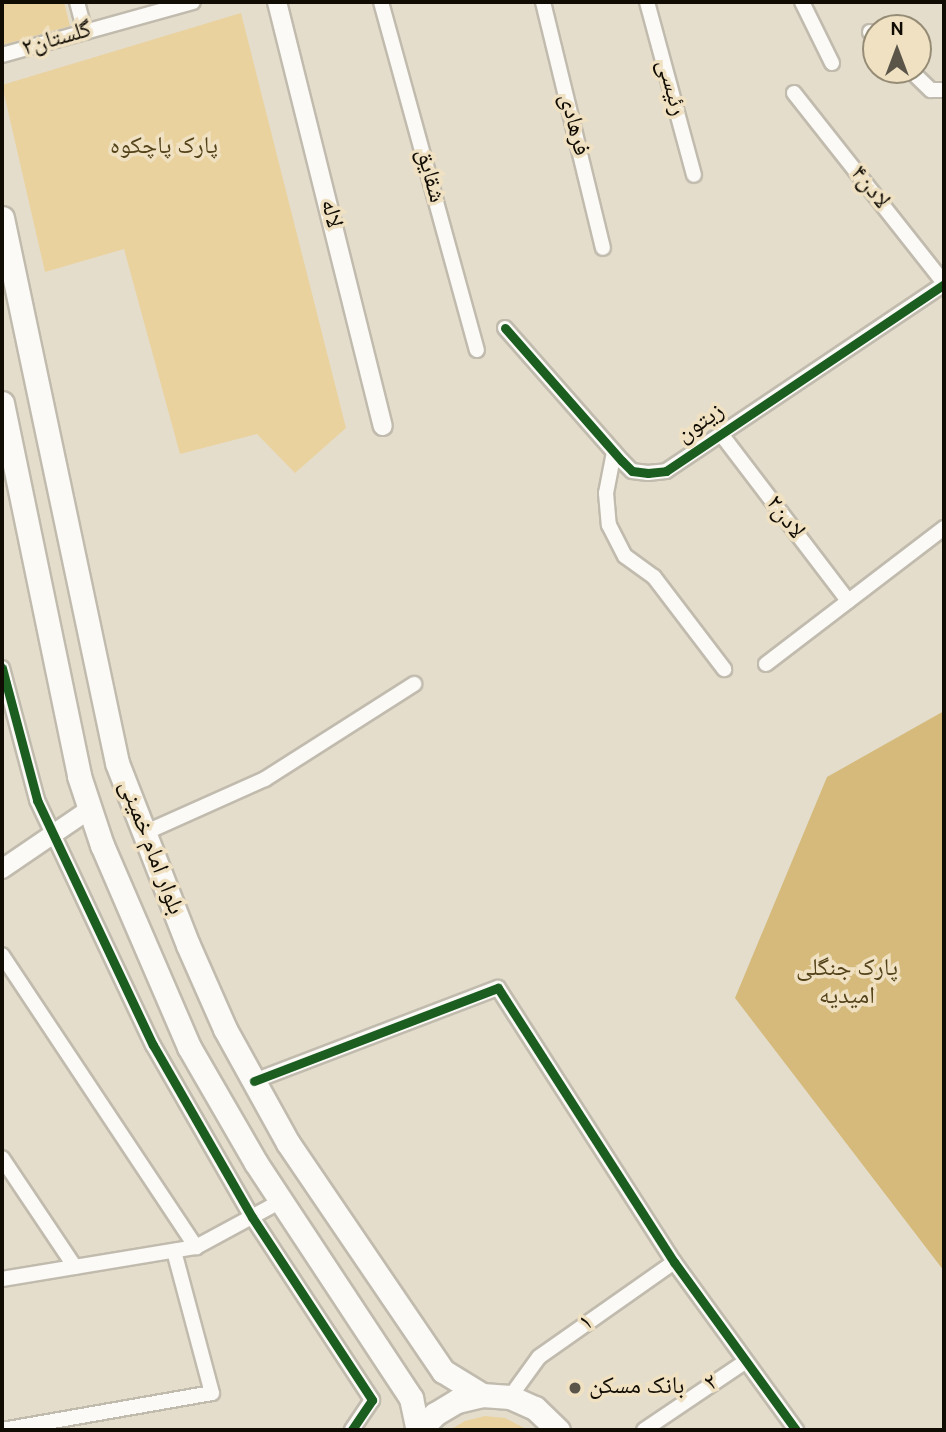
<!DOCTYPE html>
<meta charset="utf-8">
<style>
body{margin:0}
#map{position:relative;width:946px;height:1432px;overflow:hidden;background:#e4ddcc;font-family:Overpass,"Noto Naskh Arabic",sans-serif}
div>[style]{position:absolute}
.green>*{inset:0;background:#ead29f}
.forest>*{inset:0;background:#d5ba7b}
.roads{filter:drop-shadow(2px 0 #c1bbae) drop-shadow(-2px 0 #c1bbae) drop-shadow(0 2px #c1bbae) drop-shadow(0 -2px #c1bbae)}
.minor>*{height:14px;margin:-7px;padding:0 7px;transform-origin:7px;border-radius:7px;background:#fbfaf7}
.tertiary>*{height:18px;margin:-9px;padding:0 9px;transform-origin:9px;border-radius:9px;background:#fbfaf7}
.primary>*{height:23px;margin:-11.5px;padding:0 11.5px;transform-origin:11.5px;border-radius:11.5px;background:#fbfaf7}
.cycleway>*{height:9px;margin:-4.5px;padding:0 4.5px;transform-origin:4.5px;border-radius:4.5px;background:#1b5e20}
.dots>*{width:19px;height:19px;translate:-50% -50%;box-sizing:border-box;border:4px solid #efe1c2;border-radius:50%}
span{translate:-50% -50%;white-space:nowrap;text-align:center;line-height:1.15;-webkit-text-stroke:7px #efe1c2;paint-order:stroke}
.street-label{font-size:24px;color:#110c03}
.park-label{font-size:24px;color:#544219}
.poi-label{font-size:24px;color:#110c03}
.left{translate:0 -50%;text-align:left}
.frame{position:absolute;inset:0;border:4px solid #110c03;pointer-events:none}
.north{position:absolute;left:862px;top:14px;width:70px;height:70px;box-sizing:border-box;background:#efe1c2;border:2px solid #968c76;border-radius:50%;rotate:0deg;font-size:19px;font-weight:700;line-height:28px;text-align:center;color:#110c03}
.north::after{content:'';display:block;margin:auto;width:24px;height:32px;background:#5b5549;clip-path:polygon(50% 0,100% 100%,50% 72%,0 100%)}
</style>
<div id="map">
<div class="green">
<i style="clip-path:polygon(2px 2px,64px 2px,70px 26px,2px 45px)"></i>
<i style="clip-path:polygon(241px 13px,346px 428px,295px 473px,257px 434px,180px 454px,124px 249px,45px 272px,2px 85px)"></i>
<i style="clip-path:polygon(485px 1416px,505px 1418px,528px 1430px,450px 1430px,465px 1421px)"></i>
</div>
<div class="forest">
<i style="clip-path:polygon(944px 711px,944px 1271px,735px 998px,827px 777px)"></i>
</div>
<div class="roads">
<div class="minor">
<i style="left:77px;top:2px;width:31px;rotate:75deg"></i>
<i style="left:381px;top:2px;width:361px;rotate:74.6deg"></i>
<i style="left:543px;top:2px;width:253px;rotate:76.3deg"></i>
<i style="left:647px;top:2px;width:179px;rotate:74.8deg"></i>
<i style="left:802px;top:2px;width:68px;rotate:63.8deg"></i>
<i style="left:870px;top:32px;width:8px;rotate:45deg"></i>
<i style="left:2px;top:55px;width:198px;rotate:-15.5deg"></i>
<i style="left:910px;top:70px;width:29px;rotate:44deg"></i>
<i style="left:931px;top:90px;width:13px"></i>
<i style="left:794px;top:93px;width:242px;rotate:51.7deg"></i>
<i style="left:505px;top:328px;width:177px;rotate:48.7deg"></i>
<i style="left:622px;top:461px;width:14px;rotate:45deg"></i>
<i style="left:632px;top:471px;width:16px;rotate:7deg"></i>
<i style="left:648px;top:473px;width:18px;rotate:-6deg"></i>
<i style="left:666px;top:471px;width:335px;rotate:-33.9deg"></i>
<i style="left:721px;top:434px;width:210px;rotate:52.7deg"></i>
<i style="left:614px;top:452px;width:42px;rotate:101deg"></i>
<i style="left:606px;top:493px;width:32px;rotate:85deg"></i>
<i style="left:609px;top:525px;width:35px;rotate:63deg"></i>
<i style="left:625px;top:556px;width:36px;rotate:36deg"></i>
<i style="left:654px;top:577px;width:116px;rotate:52.7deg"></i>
<i style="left:766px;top:664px;width:224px;rotate:-37.4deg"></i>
<i style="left:2px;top:668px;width:137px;rotate:75.1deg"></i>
<i style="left:37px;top:800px;width:271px;rotate:64.7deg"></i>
<i style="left:153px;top:1045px;width:198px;rotate:60.1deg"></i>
<i style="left:252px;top:1217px;width:219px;rotate:56.7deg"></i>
<i style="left:372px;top:1400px;width:36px;rotate:124deg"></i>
<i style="left:142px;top:834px;width:135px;rotate:-24.1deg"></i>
<i style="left:265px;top:779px;width:177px;rotate:-32.5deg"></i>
<i style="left:2px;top:955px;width:351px;rotate:56.4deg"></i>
<i style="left:254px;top:1081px;width:261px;rotate:-20.9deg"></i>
<i style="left:498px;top:988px;width:326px;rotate:57.3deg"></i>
<i style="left:674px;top:1262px;width:208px;rotate:54deg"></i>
<i style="left:2px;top:1158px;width:131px;rotate:56.2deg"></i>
<i style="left:2px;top:1279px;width:197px;rotate:-9.4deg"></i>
<i style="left:196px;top:1247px;width:97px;rotate:-28.4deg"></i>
<i style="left:510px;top:1397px;width:49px;rotate:-54.1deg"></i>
<i style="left:539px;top:1357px;width:165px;rotate:-35.1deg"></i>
<i style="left:2px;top:1430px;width:213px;rotate:-10deg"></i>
<i style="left:212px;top:1393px;width:147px;rotate:-105deg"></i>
<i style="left:644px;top:1430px;width:122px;rotate:-34deg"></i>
</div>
<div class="tertiary">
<i style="left:277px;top:2px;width:437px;rotate:76deg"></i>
<i style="left:2px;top:869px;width:107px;rotate:-34.3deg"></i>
</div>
<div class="primary">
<i style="left:2px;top:218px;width:557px;rotate:78.08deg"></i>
<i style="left:117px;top:763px;width:195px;rotate:68.7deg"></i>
<i style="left:188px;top:945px;width:92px;rotate:66.2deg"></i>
<i style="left:225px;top:1029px;width:130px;rotate:61.1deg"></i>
<i style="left:288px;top:1143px;width:276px;rotate:55.8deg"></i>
<i style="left:443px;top:1371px;width:46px;rotate:31.6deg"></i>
<i style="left:2px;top:403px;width:381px;rotate:78.3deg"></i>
<i style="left:79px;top:776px;width:73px;rotate:71.6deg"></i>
<i style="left:102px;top:845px;width:220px;rotate:66.7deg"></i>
<i style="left:189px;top:1047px;width:134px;rotate:60deg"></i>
<i style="left:256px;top:1163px;width:282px;rotate:56.6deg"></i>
<i style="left:411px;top:1398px;width:33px;rotate:78deg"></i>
<i style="left:420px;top:1430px;width:22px;rotate:-47deg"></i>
<i style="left:435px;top:1414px;width:26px;rotate:-31deg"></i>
<i style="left:457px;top:1401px;width:26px;rotate:-13deg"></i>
<i style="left:482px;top:1395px;width:28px;rotate:4deg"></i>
<i style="left:510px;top:1397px;width:27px;rotate:24deg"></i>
<i style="left:535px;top:1408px;width:32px;rotate:44deg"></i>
</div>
</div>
<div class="cycleway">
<i style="left:505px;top:328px;width:177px;rotate:48.7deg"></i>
<i style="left:622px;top:461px;width:14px;rotate:45deg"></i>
<i style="left:632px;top:471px;width:16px;rotate:7deg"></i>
<i style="left:648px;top:473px;width:18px;rotate:-6deg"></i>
<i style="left:666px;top:471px;width:335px;rotate:-33.9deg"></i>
<i style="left:2px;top:668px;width:137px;rotate:75.1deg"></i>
<i style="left:37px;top:800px;width:271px;rotate:64.7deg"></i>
<i style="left:153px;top:1045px;width:198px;rotate:60.1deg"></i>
<i style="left:252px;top:1217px;width:219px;rotate:56.7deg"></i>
<i style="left:372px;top:1400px;width:36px;rotate:124deg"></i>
<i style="left:254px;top:1081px;width:261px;rotate:-20.9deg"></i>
<i style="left:498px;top:988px;width:326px;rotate:57.3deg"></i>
<i style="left:674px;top:1262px;width:208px;rotate:54deg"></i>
</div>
<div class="dots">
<i style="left:575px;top:1388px;background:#5b5549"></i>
</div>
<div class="street-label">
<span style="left:57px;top:40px;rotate:-16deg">گلستان۲</span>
<span style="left:670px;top:88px;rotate:75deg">رئیسی</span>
<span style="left:573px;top:125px;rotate:76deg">فرهادی</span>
<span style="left:429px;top:176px;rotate:75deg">شقایق</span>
<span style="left:869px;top:188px;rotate:52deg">لادن۴</span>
<span style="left:330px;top:214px;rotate:76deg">لاله</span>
<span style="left:701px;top:424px;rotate:-34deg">زیتون</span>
<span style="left:784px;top:518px;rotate:53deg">لادن۲</span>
<span style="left:150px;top:848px;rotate:69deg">بلوار امام خمینی</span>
<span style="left:587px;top:1324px;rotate:-35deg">۱</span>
<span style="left:712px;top:1384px;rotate:-34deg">۲</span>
</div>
<div class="park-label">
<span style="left:164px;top:148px">پارک پاچکوه</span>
<span style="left:847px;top:984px">پارک جنگلی<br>امیدیه</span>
</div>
<div class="poi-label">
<span class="left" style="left:589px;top:1388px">بانک مسکن</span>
</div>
<div class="frame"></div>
<div class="north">N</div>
</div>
